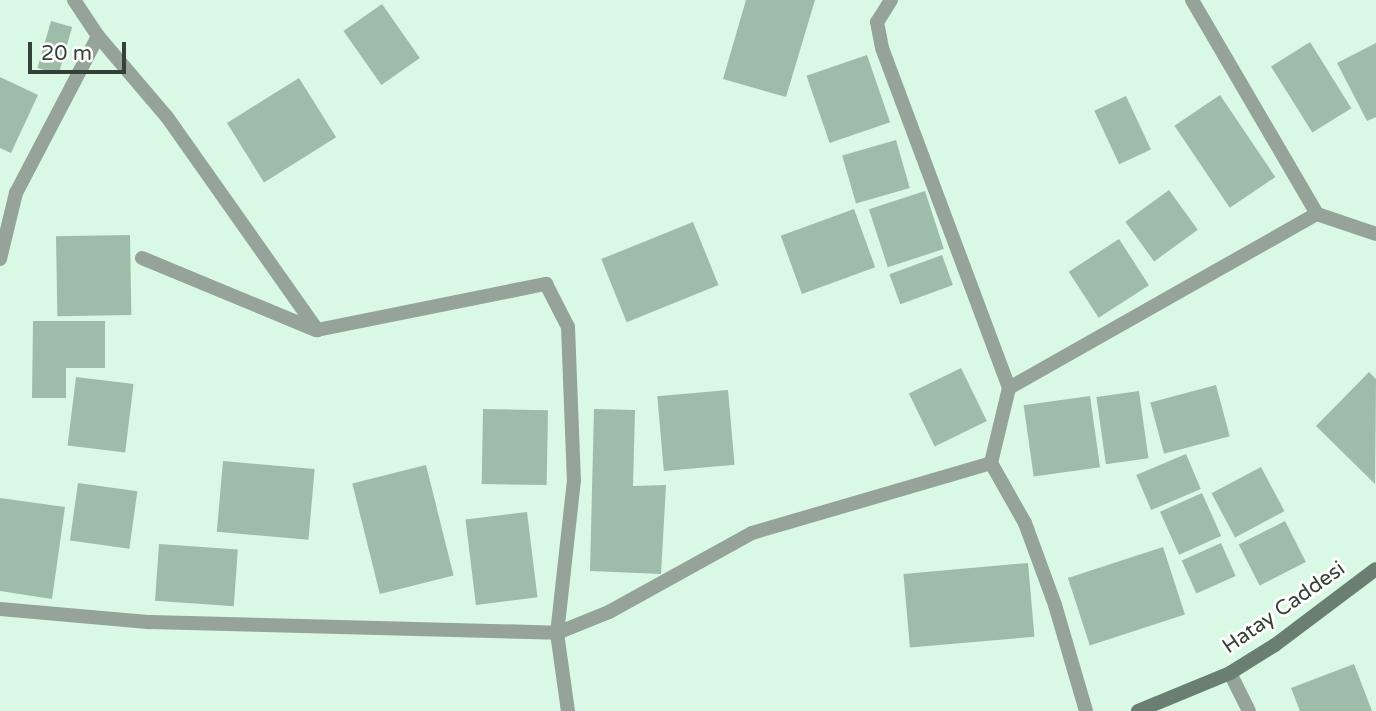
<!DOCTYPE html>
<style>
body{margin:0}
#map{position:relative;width:1376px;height:711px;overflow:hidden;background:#d9f9e4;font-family:"Varela Round",sans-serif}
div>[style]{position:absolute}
.building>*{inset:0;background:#9dbda8;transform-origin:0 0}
.street>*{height:14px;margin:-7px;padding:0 7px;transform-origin:7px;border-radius:7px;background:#95a39a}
.secondary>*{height:14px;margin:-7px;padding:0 7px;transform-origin:7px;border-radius:7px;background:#6a7e71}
span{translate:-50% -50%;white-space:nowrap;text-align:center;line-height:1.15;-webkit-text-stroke:6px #fff;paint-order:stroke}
.street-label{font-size:21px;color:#344138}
.scale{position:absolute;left:28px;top:42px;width:98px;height:32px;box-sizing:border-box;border:4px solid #344138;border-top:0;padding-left:9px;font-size:21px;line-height:24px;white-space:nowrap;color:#344138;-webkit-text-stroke:5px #fff;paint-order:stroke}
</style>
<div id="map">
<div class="building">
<i style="clip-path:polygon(746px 0,815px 0,786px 97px,723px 79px)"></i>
<i style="left:382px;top:4px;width:66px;height:47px;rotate:55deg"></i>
<i style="left:51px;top:21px;width:22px;height:49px;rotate:16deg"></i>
<i style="left:1310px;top:42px;width:78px;height:46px;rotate:58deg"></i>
<i style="clip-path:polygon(1376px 43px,1376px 117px,1367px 121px,1337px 63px)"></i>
<i style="left:867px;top:55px;width:71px;height:64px;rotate:71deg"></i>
<i style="clip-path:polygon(0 77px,38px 95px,11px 153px,0 148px)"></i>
<i style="left:299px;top:78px;width:70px;height:85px;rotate:58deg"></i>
<i style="left:1220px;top:95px;width:99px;height:55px;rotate:56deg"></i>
<i style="left:1126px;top:96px;width:59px;height:35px;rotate:65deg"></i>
<i style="left:896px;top:140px;width:50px;height:56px;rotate:74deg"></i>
<i style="left:1169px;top:190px;width:49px;height:54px;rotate:54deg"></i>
<i style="left:925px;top:191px;width:61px;height:59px;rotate:72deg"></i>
<i style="left:854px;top:209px;width:62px;height:78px;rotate:70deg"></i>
<i style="left:693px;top:222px;width:68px;height:99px;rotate:68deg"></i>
<i style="left:130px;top:235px;width:80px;height:74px;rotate:89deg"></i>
<i style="left:1119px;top:239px;width:55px;height:60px;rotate:57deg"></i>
<i style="left:942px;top:255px;width:32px;height:56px;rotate:70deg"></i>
<i style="clip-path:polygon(33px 321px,105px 321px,105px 368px,66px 368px,66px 398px,32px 398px)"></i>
<i style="left:961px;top:368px;width:59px;height:58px;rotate:64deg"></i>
<i style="clip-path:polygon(1369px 372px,1376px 379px,1375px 484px,1316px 426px)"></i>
<i style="left:76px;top:377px;width:58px;height:69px;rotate:7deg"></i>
<i style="left:1216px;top:385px;width:53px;height:68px;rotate:75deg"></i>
<i style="left:728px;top:390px;width:75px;height:71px;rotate:85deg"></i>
<i style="left:1139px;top:391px;width:68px;height:43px;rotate:82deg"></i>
<i style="left:1090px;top:396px;width:72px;height:67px;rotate:82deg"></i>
<i style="left:483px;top:409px;width:65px;height:75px;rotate:1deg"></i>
<i style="clip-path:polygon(594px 409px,635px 410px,633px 486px,666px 485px,661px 574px,590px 571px)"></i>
<i style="left:1186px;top:454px;width:38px;height:54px;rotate:67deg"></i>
<i style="left:223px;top:461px;width:92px;height:71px;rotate:5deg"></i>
<i style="left:426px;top:465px;width:114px;height:76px;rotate:76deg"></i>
<i style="left:1261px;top:467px;width:50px;height:56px;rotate:62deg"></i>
<i style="left:78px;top:483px;width:60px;height:58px;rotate:8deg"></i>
<i style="left:1202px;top:493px;width:47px;height:46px;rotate:66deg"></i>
<i style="clip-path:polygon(0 498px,65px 507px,52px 599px,0 591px)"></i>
<i style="left:527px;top:512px;width:86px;height:62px;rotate:83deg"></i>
<i style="left:1285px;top:521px;width:46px;height:52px;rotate:63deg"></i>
<i style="left:1221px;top:543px;width:36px;height:43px;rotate:66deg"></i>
<i style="left:159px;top:544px;width:79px;height:57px;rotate:4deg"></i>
<i style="left:1163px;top:547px;width:71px;height:100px;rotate:72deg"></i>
<i style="left:1028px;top:563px;width:74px;height:125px;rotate:85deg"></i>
<i style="clip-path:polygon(1354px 664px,1372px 711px,1300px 711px,1291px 688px)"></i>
</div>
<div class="street">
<i style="left:74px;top:0;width:43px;rotate:56.3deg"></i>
<i style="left:98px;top:36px;width:106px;rotate:49.6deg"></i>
<i style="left:167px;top:117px;width:261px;rotate:54.8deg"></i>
<i style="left:317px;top:330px;width:234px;rotate:-11.4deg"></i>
<i style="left:546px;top:284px;width:48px;rotate:62.9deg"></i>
<i style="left:568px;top:327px;width:153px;rotate:87.8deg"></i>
<i style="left:574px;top:480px;width:154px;rotate:96.3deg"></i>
<i style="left:557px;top:633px;width:79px;rotate:82deg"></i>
<i style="left:891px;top:0;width:26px;rotate:122deg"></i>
<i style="left:877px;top:22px;width:26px;rotate:79deg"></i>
<i style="left:882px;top:48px;width:363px;rotate:69.5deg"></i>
<i style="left:1009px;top:388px;width:77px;rotate:103.5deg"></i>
<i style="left:991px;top:463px;width:69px;rotate:60.5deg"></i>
<i style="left:1025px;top:523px;width:87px;rotate:69.9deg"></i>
<i style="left:1055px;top:605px;width:110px;rotate:73.7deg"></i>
<i style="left:1192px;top:0;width:248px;rotate:59.7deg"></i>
<i style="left:1317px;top:214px;width:62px;rotate:18.7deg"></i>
<i style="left:142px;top:258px;width:188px;rotate:22.5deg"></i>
<i style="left:0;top:259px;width:68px;rotate:-76.4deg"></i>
<i style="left:16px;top:193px;width:177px;rotate:-62.4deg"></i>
<i style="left:1009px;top:388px;width:354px;rotate:-29.5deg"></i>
<i style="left:0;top:609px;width:151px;rotate:5deg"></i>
<i style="left:150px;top:622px;width:407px;rotate:1.5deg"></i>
<i style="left:557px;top:633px;width:56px;rotate:-22deg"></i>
<i style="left:609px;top:612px;width:163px;rotate:-28.9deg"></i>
<i style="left:752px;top:533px;width:249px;rotate:-16.3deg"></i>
<i style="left:1230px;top:673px;width:42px;rotate:63.4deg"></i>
</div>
<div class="secondary">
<i style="left:1138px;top:711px;width:100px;rotate:-22.4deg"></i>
<i style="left:1230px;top:673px;width:53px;rotate:-31.9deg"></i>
<i style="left:1275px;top:645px;width:126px;rotate:-37deg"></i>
</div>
<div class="street-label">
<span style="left:1284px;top:608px;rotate:-35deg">Hatay Caddesi</span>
</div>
<div class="scale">20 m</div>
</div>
